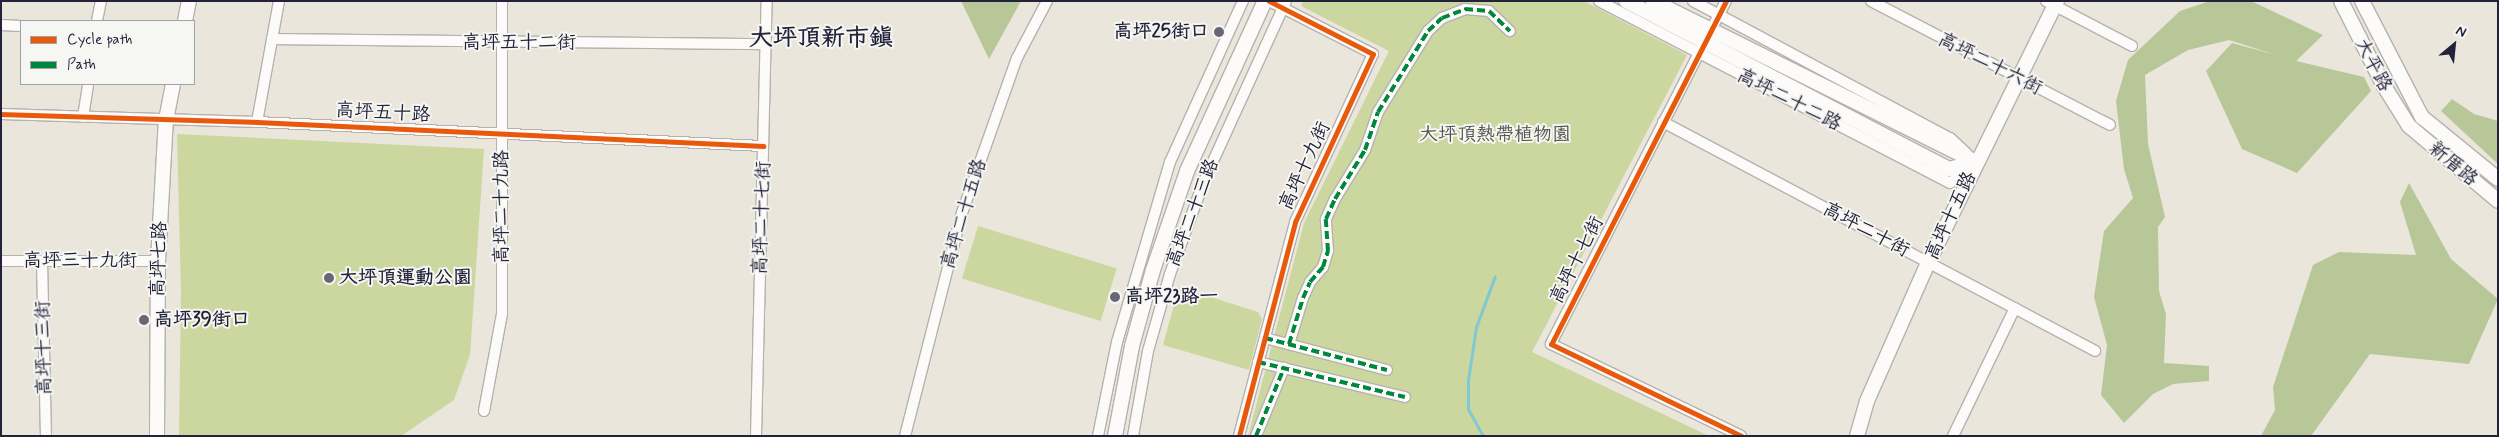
<!DOCTYPE html>
<meta charset="utf-8">
<style>
body{margin:0}
#map{position:relative;width:2499px;height:437px;overflow:hidden;background:#eae6dc;font-family:Mynerve,"LXGW WenKai TC",sans-serif}
div>[style]{position:absolute}
.green>*{inset:0;background:#ccd69f;transform-origin:0 0}
.forest>*{inset:0;background:#b7c798}
.stream>*{height:3px;margin:-1.5px;padding:0 1.5px;transform-origin:1.5px;border-radius:1.5px;background:#80c9d2}
.roads{filter:drop-shadow(1px 0 #b4b2ae) drop-shadow(-1px 0 #b4b2ae) drop-shadow(0 1px #b4b2ae) drop-shadow(0 -1px #b4b2ae)}
.street>*{height:10px;margin:-5px;padding:0 5px;transform-origin:5px;border-radius:5px;background:#fcfbfa}
.secondary>*{height:14px;margin:-7px;padding:0 7px;transform-origin:7px;border-radius:7px;background:#fcfbfa}
.quiet>*{height:4px;margin-top:-2px;transform-origin:0;background:repeating-linear-gradient(90deg,#00873e 0 8px,transparent 0 12px)}
.cycleway>*{height:5px;margin:-2.5px;padding:0 2.5px;transform-origin:2.5px;border-radius:2.5px;background:#e8590c}
.dots>*{width:14px;height:14px;translate:-50% -50%;box-sizing:border-box;border:2px solid #f6f6f2;border-radius:50%}
span{translate:-50% -50%;white-space:nowrap;text-align:center;line-height:1.15;-webkit-text-stroke:4px #f6f6f2;paint-order:stroke}
.poi-label{font-size:19px;color:#22223b;font-weight:700}
.right{translate:-100% -50%;text-align:right}
.left{translate:0 -50%;text-align:left}
.street-label{font-size:19px;color:#22223b}
.park-label{font-size:19px;color:#4e544a}
.district-label{font-size:24px;color:#22223b;font-weight:700}
.frame{position:absolute;inset:0;border:2px solid #22223b;pointer-events:none}
.legend{position:absolute;left:20px;top:20px;width:175px;height:65px;box-sizing:border-box;background:#f6f6f2;border:1px solid #a1a1a9;margin:0;padding:6px 9px;list-style:none;font-size:15px;color:#22223b}
.legend li{display:flex;align-items:center;gap:10px;height:25px}
.legend b{width:25px;border:1px solid #a1a1a9}
.north{position:absolute;left:2429px;top:20px;width:50px;height:50px;-webkit-text-stroke:4px #f6f6f2;paint-order:stroke;rotate:28deg;font-size:14px;font-weight:700;line-height:20px;text-align:center;color:#22223b}
.north::after{content:'';display:block;margin:auto;width:18px;height:22px;background:#22223b;clip-path:polygon(50% 0,100% 100%,50% 72%,0 100%)}
</style>
<div id="map">
<div class="green">
<i style="clip-path:polygon(1303px 1px,1584px 1px,1687px 55px,1532px 352px,1709px 436px,1248px 436px,1304px 223px,1389px 51px,1301px 6px)"></i>
<i style="clip-path:polygon(177px 134px,484px 149px,470px 355px,454px 400px,401px 436px,179px 436px,181px 292px)"></i>
<i style="left:978px;top:226px;width:145px;height:55px;rotate:17deg"></i>
<i style="clip-path:polygon(1179px 287px,1258px 312px,1262px 319px,1249px 370px,1163px 345px)"></i>
</div>
<div class="forest">
<i style="clip-path:polygon(961px 1px,1021px 1px,989px 59px)"></i>
<i style="clip-path:polygon(2210px 1px,2251px 1px,2323px 35px,2296px 61px,2364px 77px,2371px 91px,2297px 173px,2242px 149px,2206px 71px,2232px 43px,2276px 55px,2229px 40px,2188px 50px,2145px 75px,2148px 144px,2165px 217px,2158px 227px,2159px 291px,2166px 314px,2164px 363px,2209px 366px,2209px 381px,2173px 384px,2153px 394px,2124px 423px,2101px 395px,2107px 345px,2094px 297px,2104px 231px,2133px 198px,2124px 169px,2116px 101px,2128px 60px,2180px 11px)"></i>
<i style="clip-path:polygon(2452px 99px,2474px 114px,2498px 121px,2498px 164px,2441px 111px)"></i>
<i style="clip-path:polygon(2409px 183px,2451px 259px,2498px 299px,2469px 364px,2370px 354px,2311px 436px,2261px 436px,2275px 410px,2273px 387px,2313px 265px,2339px 252px,2416px 255px,2400px 202px)"></i>
</div>
<div class="stream">
<i style="left:1483px;top:436px;width:31px;rotate:-119deg"></i>
<i style="left:1468px;top:409px;width:29px;rotate:-90deg"></i>
<i style="left:1468px;top:380px;width:54px;rotate:-81.4deg"></i>
<i style="left:1476px;top:327px;width:54px;rotate:-69.6deg"></i>
</div>
<div class="roads">
<div class="street">
<i style="left:1599px;top:1px;width:395px;rotate:27.4deg"></i>
<i style="left:1950px;top:183px;width:29px;rotate:-38deg"></i>
<i style="left:1693px;top:1px;width:291px;rotate:28.1deg"></i>
<i style="left:1950px;top:138px;width:23px;rotate:43deg"></i>
<i style="left:1871px;top:1px;width:269px;rotate:27.4deg"></i>
<i style="left:2046px;top:1px;width:97px;rotate:27.6deg"></i>
<i style="left:97px;top:21px;width:20px;rotate:-79deg"></i>
<i style="left:1px;top:25px;width:20px;rotate:3deg"></i>
<i style="left:1708px;top:36px;width:39px;rotate:-63deg"></i>
<i style="left:272px;top:39px;width:494px;rotate:0.6deg"></i>
<i style="left:1701px;top:49px;width:331px;rotate:117deg"></i>
<i style="left:1551px;top:344px;width:211px;rotate:25.8deg"></i>
<i style="left:1px;top:114px;width:256px;rotate:1.8deg"></i>
<i style="left:257px;top:122px;width:507px;rotate:2.72deg"></i>
<i style="left:83px;top:117px;width:33px;rotate:-81deg"></i>
<i style="left:257px;top:122px;width:123px;rotate:-79.7deg"></i>
<i style="left:1663px;top:122px;width:489px;rotate:27.9deg"></i>
<i style="left:1px;top:261px;width:157px"></i>
<i style="left:42px;top:261px;width:175px;rotate:88.7deg"></i>
<i style="left:1265px;top:338px;width:126px;rotate:14.7deg"></i>
<i style="left:1289px;top:344px;width:48px;rotate:-73.1deg"></i>
<i style="left:1303px;top:298px;width:17px;rotate:-66deg"></i>
<i style="left:1310px;top:282px;width:20px;rotate:-49deg"></i>
<i style="left:1323px;top:267px;width:17px;rotate:-73deg"></i>
<i style="left:1328px;top:251px;width:32px;rotate:-94deg"></i>
<i style="left:1326px;top:219px;width:22px;rotate:-66deg"></i>
<i style="left:1335px;top:199px;width:57px;rotate:-58.5deg"></i>
<i style="left:1365px;top:150px;width:40px;rotate:-71.1deg"></i>
<i style="left:1378px;top:112px;width:95px;rotate:-58.3deg"></i>
<i style="left:1428px;top:31px;width:19px;rotate:-43deg"></i>
<i style="left:1442px;top:18px;width:25px;rotate:-21deg"></i>
<i style="left:1465px;top:9px;width:24px;rotate:5deg"></i>
<i style="left:1489px;top:11px;width:29px;rotate:44deg"></i>
<i style="left:1258px;top:362px;width:151px;rotate:13.4deg"></i>
<i style="left:484px;top:411px;width:99px;rotate:-79.5deg"></i>
<i style="left:502px;top:314px;width:313px;rotate:-90deg"></i>
<i style="left:756px;top:436px;width:435px;rotate:-88.6deg"></i>
<i style="left:905px;top:436px;width:230px;rotate:-75.7deg"></i>
<i style="left:962px;top:213px;width:164px;rotate:-70.5deg"></i>
<i style="left:1017px;top:58px;width:64px;rotate:-62.2deg"></i>
<i style="left:1098px;top:436px;width:96px;rotate:-78.6deg"></i>
<i style="left:1117px;top:342px;width:188px;rotate:-73.6deg"></i>
<i style="left:1170px;top:162px;width:177px;rotate:-65.6deg"></i>
<i style="left:1133px;top:436px;width:86px;rotate:-80deg"></i>
<i style="left:1148px;top:351px;width:80px;rotate:-74.1deg"></i>
<i style="left:1170px;top:274px;width:99px;rotate:-69.9deg"></i>
<i style="left:1204px;top:181px;width:198px;rotate:-65.5deg"></i>
<i style="left:1239px;top:436px;width:221px;rotate:-75.3deg"></i>
<i style="left:1295px;top:222px;width:185px;rotate:-65.1deg"></i>
<i style="left:1373px;top:54px;width:117px;rotate:-153deg"></i>
<i style="left:1256px;top:436px;width:74px;rotate:-67.6deg"></i>
<i style="left:1953px;top:436px;width:142px;rotate:-64.2deg"></i>
</div>
<div class="secondary">
<i style="left:1626px;top:1px;width:364px;rotate:27.5deg"></i>
<i style="left:1949px;top:169px;width:28px;rotate:-15deg"></i>
<i style="left:1653px;top:1px;width:361px;rotate:26.5deg"></i>
<i style="left:2341px;top:1px;width:95px;rotate:63.2deg"></i>
<i style="left:2384px;top:86px;width:47px;rotate:58deg"></i>
<i style="left:2409px;top:126px;width:116px;rotate:40.1deg"></i>
<i style="left:2362px;top:1px;width:131px;rotate:62.7deg"></i>
<i style="left:2422px;top:117px;width:98px;rotate:39.2deg"></i>
<i style="left:185px;top:21px;width:20px;rotate:-79deg"></i>
<i style="left:157px;top:436px;width:175px;rotate:-89.7deg"></i>
<i style="left:158px;top:261px;width:141px;rotate:-86.8deg"></i>
<i style="left:166px;top:120px;width:37px;rotate:-79deg"></i>
<i style="left:1115px;top:436px;width:92px;rotate:-79.3deg"></i>
<i style="left:1132px;top:346px;width:79px;rotate:-74.6deg"></i>
<i style="left:1153px;top:270px;width:105px;rotate:-71deg"></i>
<i style="left:1187px;top:171px;width:187px;rotate:-65.4deg"></i>
<i style="left:1857px;top:436px;width:36px;rotate:-74deg"></i>
<i style="left:1867px;top:401px;width:151px;rotate:-66.2deg"></i>
<i style="left:1928px;top:263px;width:292px;rotate:-63.8deg"></i>
</div>
</div>
<div class="quiet">
<i style="left:1265px;top:338px;width:126px;rotate:14.7deg"></i>
<i style="left:1289px;top:344px;width:48px;rotate:-73.1deg"></i>
<i style="left:1303px;top:298px;width:17px;rotate:-66deg"></i>
<i style="left:1310px;top:282px;width:20px;rotate:-49deg"></i>
<i style="left:1323px;top:267px;width:17px;rotate:-73deg"></i>
<i style="left:1328px;top:251px;width:32px;rotate:-94deg"></i>
<i style="left:1326px;top:219px;width:22px;rotate:-66deg"></i>
<i style="left:1335px;top:199px;width:57px;rotate:-58.5deg"></i>
<i style="left:1365px;top:150px;width:40px;rotate:-71.1deg"></i>
<i style="left:1378px;top:112px;width:95px;rotate:-58.3deg"></i>
<i style="left:1428px;top:31px;width:19px;rotate:-43deg"></i>
<i style="left:1442px;top:18px;width:25px;rotate:-21deg"></i>
<i style="left:1465px;top:9px;width:24px;rotate:5deg"></i>
<i style="left:1489px;top:11px;width:29px;rotate:44deg"></i>
<i style="left:1258px;top:362px;width:151px;rotate:13.4deg"></i>
<i style="left:1256px;top:436px;width:74px;rotate:-67.6deg"></i>
</div>
<div class="cycleway">
<i style="left:1726px;top:1px;width:385px;rotate:117deg"></i>
<i style="left:1551px;top:344px;width:211px;rotate:25.8deg"></i>
<i style="left:1px;top:114px;width:256px;rotate:1.8deg"></i>
<i style="left:257px;top:122px;width:507px;rotate:2.72deg"></i>
<i style="left:1239px;top:436px;width:221px;rotate:-75.3deg"></i>
<i style="left:1295px;top:222px;width:185px;rotate:-65.1deg"></i>
<i style="left:1373px;top:54px;width:117px;rotate:-153deg"></i>
</div>
<div class="dots">
<i style="left:1219px;top:32px;background:#686773"></i>
<i style="left:329px;top:278px;background:#686773"></i>
<i style="left:1115px;top:297px;background:#686773"></i>
<i style="left:144px;top:320px;background:#686773"></i>
</div>
<div class="poi-label">
<span class="right" style="left:1209px;top:32px">高坪25街口</span>
<span class="left" style="left:339px;top:278px">大坪頂運動公園</span>
<span class="left" style="left:1125px;top:297px">高坪23路一</span>
<span class="left" style="left:154px;top:320px">高坪39街口</span>
</div>
<div class="street-label">
<span style="left:519px;top:43px">高坪五十二街</span>
<span style="left:1990px;top:64px;rotate:27deg">高坪二十六街</span>
<span style="left:2373px;top:65px;rotate:62deg">大平路</span>
<span style="left:1789px;top:100px;rotate:27deg">高坪二十二路</span>
<span style="left:383px;top:113px;rotate:3deg">高坪五十路</span>
<span style="left:2453px;top:164px;rotate:40deg">新厝路</span>
<span style="left:1305px;top:166px;rotate:-65deg">高坪十九街</span>
<span style="left:502px;top:207px;rotate:-90deg">高坪二十九路</span>
<span style="left:1193px;top:213px;rotate:-69deg">高坪二十三路</span>
<span style="left:964px;top:214px;rotate:-73deg">高坪二十五路</span>
<span style="left:1951px;top:216px;rotate:-65deg">高坪十五路</span>
<span style="left:762px;top:218px;rotate:-88deg">高坪二十七街</span>
<span style="left:1866px;top:230px;rotate:28deg">高坪二十街</span>
<span style="left:159px;top:259px;rotate:-88deg">高坪七路</span>
<span style="left:1577px;top:260px;rotate:-63deg">高坪十七街</span>
<span style="left:80px;top:261px">高坪三十九街</span>
<span style="left:44px;top:348px;rotate:-91deg">高坪十三街</span>
</div>
<div class="park-label">
<span style="left:1495px;top:135px">大坪頂熱帶植物園</span>
</div>
<div class="district-label">
<span style="left:821px;top:39px">大坪頂新市鎮</span>
</div>
<div class="frame"></div>
<ul class="legend">
<li><b style="height:6px;background:#e8590c"></b>Cycle path</li>
<li><b style="height:6px;background:#00873e"></b>Path</li>
</ul>
<div class="north">N</div>
</div>
